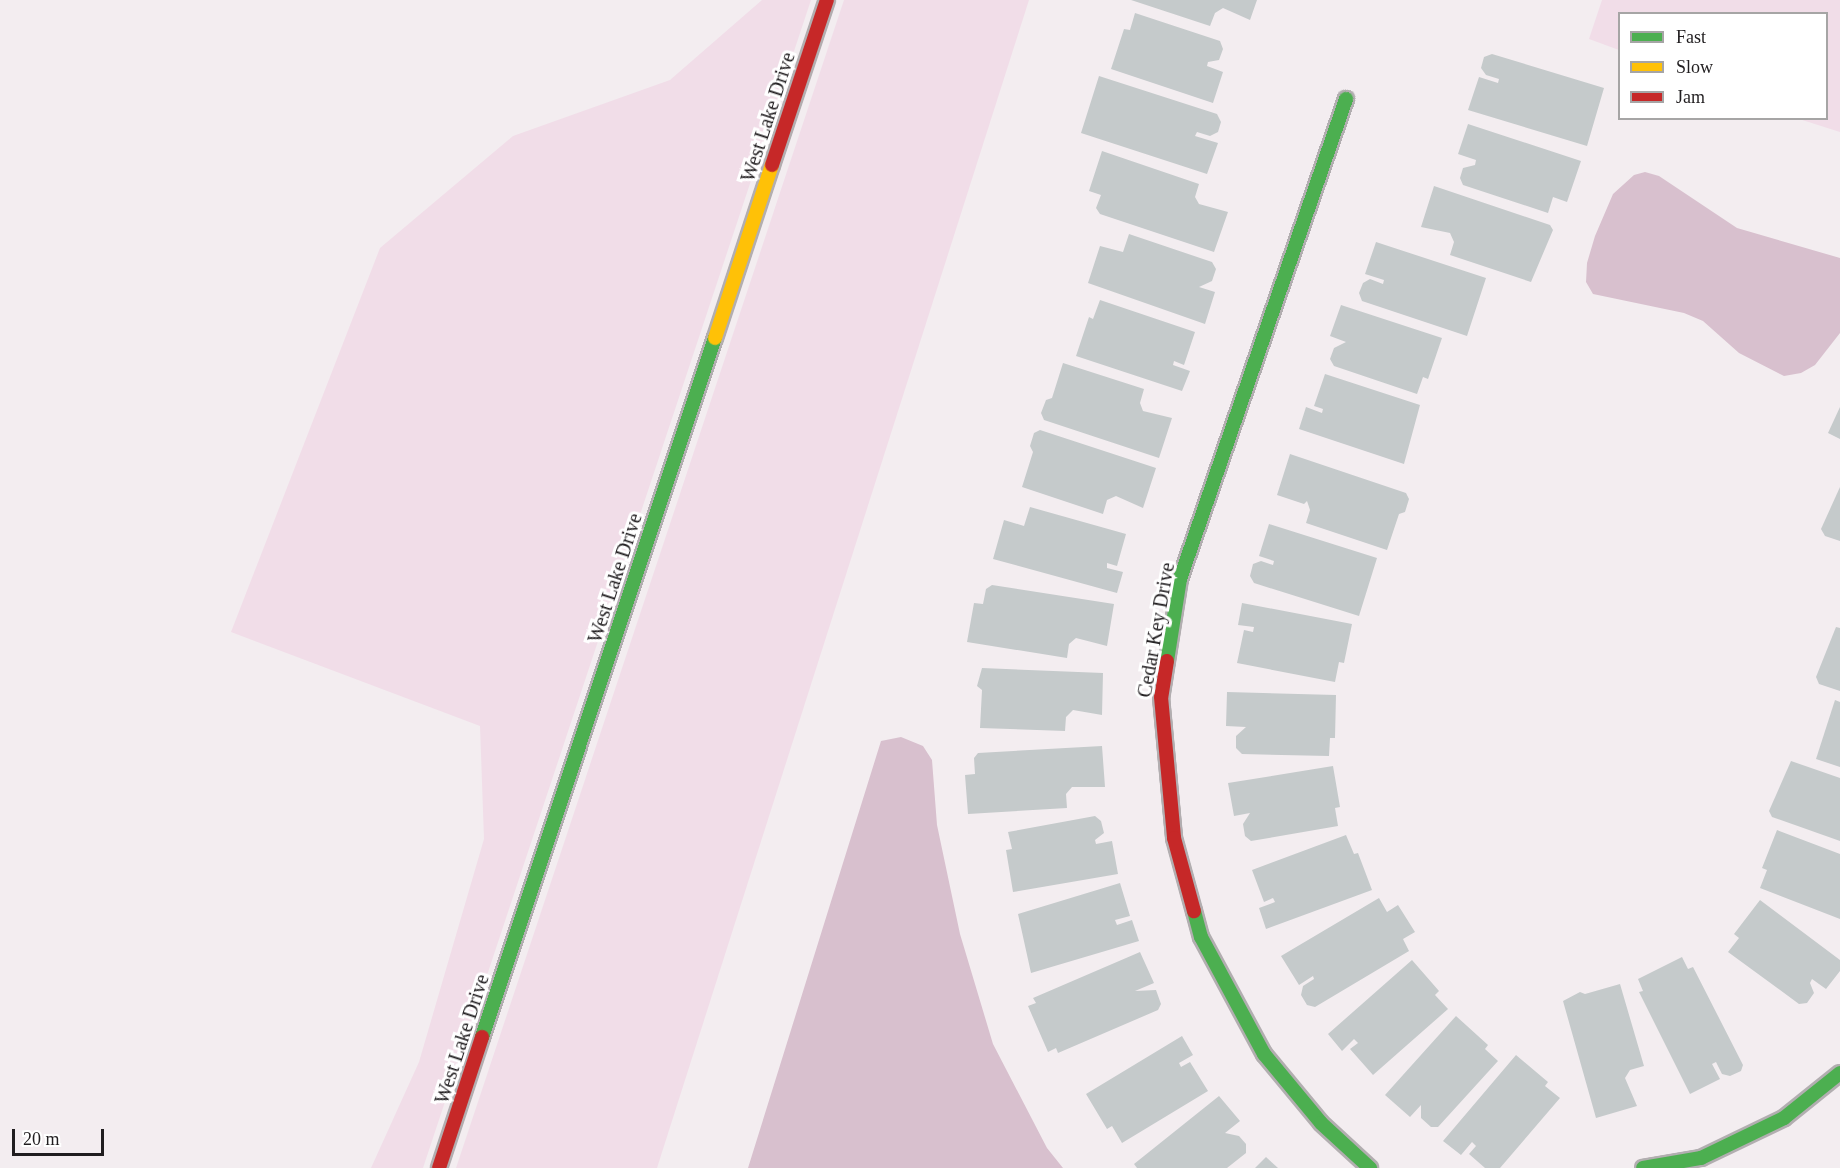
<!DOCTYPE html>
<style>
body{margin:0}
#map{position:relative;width:1840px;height:1168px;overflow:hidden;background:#f3edf0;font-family:Georgia,serif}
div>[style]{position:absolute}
.green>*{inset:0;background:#f1dde8}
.water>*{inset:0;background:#d8c0ce}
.building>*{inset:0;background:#c5cacb}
.roads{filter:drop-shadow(2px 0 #b2aeb0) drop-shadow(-2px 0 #b2aeb0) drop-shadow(0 2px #b2aeb0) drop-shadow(0 -2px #b2aeb0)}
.fast>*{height:14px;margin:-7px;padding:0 7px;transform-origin:7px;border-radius:7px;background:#4caf50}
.slow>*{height:14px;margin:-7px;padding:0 7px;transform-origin:7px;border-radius:7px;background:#ffc107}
.jam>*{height:14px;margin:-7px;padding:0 7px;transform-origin:7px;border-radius:7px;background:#c62828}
span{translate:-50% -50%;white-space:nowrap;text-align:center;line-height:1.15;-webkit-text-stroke:6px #fff;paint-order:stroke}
.street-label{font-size:20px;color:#201d1f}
.legend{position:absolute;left:1618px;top:12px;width:210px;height:108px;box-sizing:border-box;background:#fff;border:2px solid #a6a5a5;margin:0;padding:8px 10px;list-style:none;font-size:18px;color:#201d1f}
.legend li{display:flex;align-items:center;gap:12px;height:30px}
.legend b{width:30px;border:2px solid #a6a5a5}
.scale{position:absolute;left:12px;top:1129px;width:92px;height:27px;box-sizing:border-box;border:3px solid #201d1f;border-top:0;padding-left:8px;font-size:18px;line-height:21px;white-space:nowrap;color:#201d1f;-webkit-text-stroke:4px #fff;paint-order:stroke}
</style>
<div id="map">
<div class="green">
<i style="clip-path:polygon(762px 0,811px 0,423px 1168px,371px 1168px,419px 1062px,484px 839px,480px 726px,231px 632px,380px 248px,513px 136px,670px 80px)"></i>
<i style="clip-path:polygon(844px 0,1029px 0,657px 1168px,456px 1168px)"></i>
<i style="clip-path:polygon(1602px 0,1840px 0,1840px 132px,1799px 119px,1826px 118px,1826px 14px,1620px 14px,1619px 50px,1589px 39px)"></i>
</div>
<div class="water">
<i style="clip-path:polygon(1645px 172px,1659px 176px,1737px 228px,1840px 258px,1840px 333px,1815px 365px,1801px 373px,1784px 376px,1739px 353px,1703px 321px,1684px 313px,1593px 294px,1586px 282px,1587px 263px,1595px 236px,1613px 194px,1634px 175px)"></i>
<i style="clip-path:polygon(901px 737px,923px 746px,932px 760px,937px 825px,960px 934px,993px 1044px,1047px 1148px,1063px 1168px,748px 1168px,881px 741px)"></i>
</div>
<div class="building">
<i style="clip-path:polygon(1131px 0,1257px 0,1250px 20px,1223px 8px,1215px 13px,1210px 26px)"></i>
<i style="clip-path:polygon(1135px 13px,1220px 41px,1223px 49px,1219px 60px,1208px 62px,1207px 66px,1223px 72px,1213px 103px,1111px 69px,1124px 29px,1130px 30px)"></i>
<i style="clip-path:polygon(1492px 54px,1604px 88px,1587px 146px,1468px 110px,1479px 77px,1498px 83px,1499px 79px,1486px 75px,1481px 68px,1484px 57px)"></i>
<i style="clip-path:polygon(1099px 76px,1217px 114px,1221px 122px,1218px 132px,1210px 136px,1197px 132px,1195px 136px,1218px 143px,1207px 174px,1081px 133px)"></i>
<i style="clip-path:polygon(1468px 124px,1581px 161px,1567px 202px,1553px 197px,1548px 213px,1463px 185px,1460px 178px,1463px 168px,1475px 165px,1476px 160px,1458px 154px)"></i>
<i style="clip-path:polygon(1102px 151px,1199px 184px,1195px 197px,1199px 204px,1228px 212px,1214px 252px,1100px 214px,1096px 208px,1101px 195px,1089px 191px)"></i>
<i style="clip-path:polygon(1434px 186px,1550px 225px,1553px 230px,1531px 282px,1450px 255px,1454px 242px,1450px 233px,1421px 227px)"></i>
<i style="clip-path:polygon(1129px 234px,1212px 262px,1216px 269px,1212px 281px,1199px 287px,1215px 292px,1205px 324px,1088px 283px,1100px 246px,1123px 252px)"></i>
<i style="clip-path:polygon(1376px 242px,1486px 278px,1467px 336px,1362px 301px,1359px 293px,1363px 283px,1370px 279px,1383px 284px,1384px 280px,1365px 274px)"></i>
<i style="clip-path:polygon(1100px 300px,1195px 332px,1184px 365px,1174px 361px,1173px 365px,1190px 371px,1182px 391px,1076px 356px,1089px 317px,1093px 319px)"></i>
<i style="clip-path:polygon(1341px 305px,1442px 338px,1428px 379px,1423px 377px,1417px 394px,1334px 366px,1330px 359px,1334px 348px,1346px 342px,1330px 336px)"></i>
<i style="clip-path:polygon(1063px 363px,1144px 389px,1140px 403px,1143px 411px,1172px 418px,1159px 458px,1044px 420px,1041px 413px,1046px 400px,1052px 398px)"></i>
<i style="clip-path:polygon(1325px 374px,1420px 405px,1404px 464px,1299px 429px,1306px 407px,1322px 413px,1323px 409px,1314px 406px)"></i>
<i style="clip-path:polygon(1840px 407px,1840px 439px,1828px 433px)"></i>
<i style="clip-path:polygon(1040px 430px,1156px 468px,1143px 508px,1116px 496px,1107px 500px,1103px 514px,1022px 487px,1033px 452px,1030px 446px,1034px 433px)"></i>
<i style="clip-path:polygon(1290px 454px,1406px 493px,1409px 499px,1405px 512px,1399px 514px,1387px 550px,1306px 523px,1310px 510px,1307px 501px,1304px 504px,1277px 495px)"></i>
<i style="clip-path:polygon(1840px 487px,1840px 541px,1825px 536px,1821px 529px)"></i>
<i style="clip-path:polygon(1030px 507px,1126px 534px,1117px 566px,1107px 563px,1107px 568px,1123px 572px,1117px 593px,993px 559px,1004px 520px,1024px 526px)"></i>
<i style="clip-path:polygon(1269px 524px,1377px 558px,1359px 616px,1254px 583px,1250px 576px,1253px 564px,1261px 561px,1273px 565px,1274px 561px,1259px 556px)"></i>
<i style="clip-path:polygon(992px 585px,1114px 604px,1107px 646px,1076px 638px,1069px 644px,1067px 658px,967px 642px,974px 603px,983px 604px,986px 589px)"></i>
<i style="clip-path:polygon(1242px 603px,1352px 624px,1344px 663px,1339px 662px,1335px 682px,1237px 663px,1244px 630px,1253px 632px,1254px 627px,1238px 625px)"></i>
<i style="clip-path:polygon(1836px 627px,1840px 628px,1840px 691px,1819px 684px,1816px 677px)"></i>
<i style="clip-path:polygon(982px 668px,1103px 673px,1102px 715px,1073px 710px,1066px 717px,1065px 731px,980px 728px,982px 690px,977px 686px)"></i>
<i style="clip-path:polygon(1227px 692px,1336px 695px,1335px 738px,1330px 738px,1329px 756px,1242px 754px,1236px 748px,1236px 736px,1246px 727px,1226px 726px)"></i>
<i style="clip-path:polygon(1835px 700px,1840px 702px,1840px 767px,1816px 759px)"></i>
<i style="clip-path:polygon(1102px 746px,1105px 787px,1072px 787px,1066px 794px,1067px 808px,968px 814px,965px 775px,975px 774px,974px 758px,978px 753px)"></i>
<i style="clip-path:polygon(1791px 761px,1840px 778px,1840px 841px,1772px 817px,1769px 811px)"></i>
<i style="clip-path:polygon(1333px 766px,1340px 807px,1335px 808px,1338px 826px,1251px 841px,1245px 836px,1243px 824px,1250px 813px,1234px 816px,1228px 783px)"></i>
<i style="clip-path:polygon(1095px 816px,1101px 821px,1104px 833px,1095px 840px,1096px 844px,1112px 841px,1118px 874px,1013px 892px,1006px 850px,1012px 849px,1008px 832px)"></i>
<i style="clip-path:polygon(1777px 830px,1840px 854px,1840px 919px,1760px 888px,1767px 870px,1762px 868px)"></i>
<i style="clip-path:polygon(1346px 835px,1354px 854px,1358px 853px,1372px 890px,1266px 929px,1259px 908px,1275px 902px,1273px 898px,1264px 902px,1252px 870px)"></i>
<i style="clip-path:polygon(1120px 883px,1130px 916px,1115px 920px,1117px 925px,1132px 920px,1139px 941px,1031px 973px,1018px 914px)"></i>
<i style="clip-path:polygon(1379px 898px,1387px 912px,1398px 905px,1415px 932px,1403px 939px,1409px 951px,1315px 1007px,1307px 1005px,1301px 995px,1303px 986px,1314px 979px,1313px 976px,1299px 985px,1281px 956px)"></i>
<i style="clip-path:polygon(1760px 900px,1840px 960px,1840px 971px,1826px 989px,1812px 979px,1810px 983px,1814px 993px,1807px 1003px,1799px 1004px,1728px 952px,1739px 938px,1734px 934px)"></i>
<i style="clip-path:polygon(1140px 952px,1154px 983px,1135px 991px,1156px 990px,1161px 1004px,1158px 1010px,1058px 1053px,1056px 1048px,1048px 1052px,1028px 1006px,1036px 1003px,1033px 998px)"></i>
<i style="clip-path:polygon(1682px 957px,1688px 969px,1693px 967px,1743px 1065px,1741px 1071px,1730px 1076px,1722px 1074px,1716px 1062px,1712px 1064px,1720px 1079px,1690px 1094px,1639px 992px,1643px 991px,1638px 979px)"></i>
<i style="clip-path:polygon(1412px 960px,1439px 991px,1435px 995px,1448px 1009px,1373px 1075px,1350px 1049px,1358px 1043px,1354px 1039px,1342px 1051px,1328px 1034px)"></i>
<i style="clip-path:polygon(1620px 984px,1644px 1066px,1630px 1070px,1625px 1078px,1637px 1106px,1596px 1118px,1563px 1001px,1580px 992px,1585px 994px)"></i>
<i style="clip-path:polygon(1456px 1016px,1488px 1045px,1485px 1049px,1498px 1061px,1438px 1127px,1431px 1127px,1421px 1118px,1421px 1105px,1410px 1117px,1385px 1095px)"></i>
<i style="clip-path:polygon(1182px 1036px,1193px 1055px,1179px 1063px,1181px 1067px,1190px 1062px,1208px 1091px,1122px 1143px,1112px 1126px,1107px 1129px,1086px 1094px)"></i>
<i style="clip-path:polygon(1516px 1055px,1548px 1082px,1545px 1086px,1560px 1098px,1500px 1168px,1485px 1168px,1469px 1154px,1476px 1146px,1472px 1142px,1461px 1155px,1443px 1141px)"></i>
<i style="clip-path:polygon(1219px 1096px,1240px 1121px,1225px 1133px,1239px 1136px,1246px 1144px,1246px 1153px,1227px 1168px,1137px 1168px,1134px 1164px)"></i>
<i style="clip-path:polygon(1266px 1157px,1278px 1168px,1255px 1168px)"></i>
</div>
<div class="roads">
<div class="fast">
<i style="left:1167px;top:661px;width:83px;rotate:-81deg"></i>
<i style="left:1180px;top:579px;width:508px;rotate:-70.92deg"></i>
<i style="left:1194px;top:911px;width:27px;rotate:75deg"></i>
<i style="left:1201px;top:937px;width:133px;rotate:61.7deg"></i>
<i style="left:1264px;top:1054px;width:89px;rotate:50.4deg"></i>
<i style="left:1321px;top:1123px;width:67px;rotate:42.6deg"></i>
<i style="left:482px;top:1037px;width:737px;rotate:-71.57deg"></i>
<i style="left:1643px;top:1168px;width:59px;rotate:-9.8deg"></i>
<i style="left:1701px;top:1158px;width:92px;rotate:-25.7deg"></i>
<i style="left:1784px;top:1118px;width:72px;rotate:-38.8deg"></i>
</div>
<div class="slow">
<i style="left:715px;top:338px;width:182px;rotate:-71.8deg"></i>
</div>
<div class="jam">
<i style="left:772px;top:165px;width:174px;rotate:-71.6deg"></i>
<i style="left:1167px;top:661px;width:36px;rotate:99deg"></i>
<i style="left:1161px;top:697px;width:142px;rotate:84.7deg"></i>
<i style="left:1174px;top:838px;width:76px;rotate:74.7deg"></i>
<i style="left:439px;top:1168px;width:138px;rotate:-71.8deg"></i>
</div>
</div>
<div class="street-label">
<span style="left:768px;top:117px;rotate:-72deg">West Lake Drive</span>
<span style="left:615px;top:578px;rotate:-72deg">West Lake Drive</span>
<span style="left:1156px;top:630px;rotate:-80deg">Cedar Key Drive</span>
<span style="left:462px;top:1039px;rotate:-72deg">West Lake Drive</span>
</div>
<ul class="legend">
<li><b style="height:8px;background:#4caf50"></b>Fast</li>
<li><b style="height:8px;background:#ffc107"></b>Slow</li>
<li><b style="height:8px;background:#c62828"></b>Jam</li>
</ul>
<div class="scale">20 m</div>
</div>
